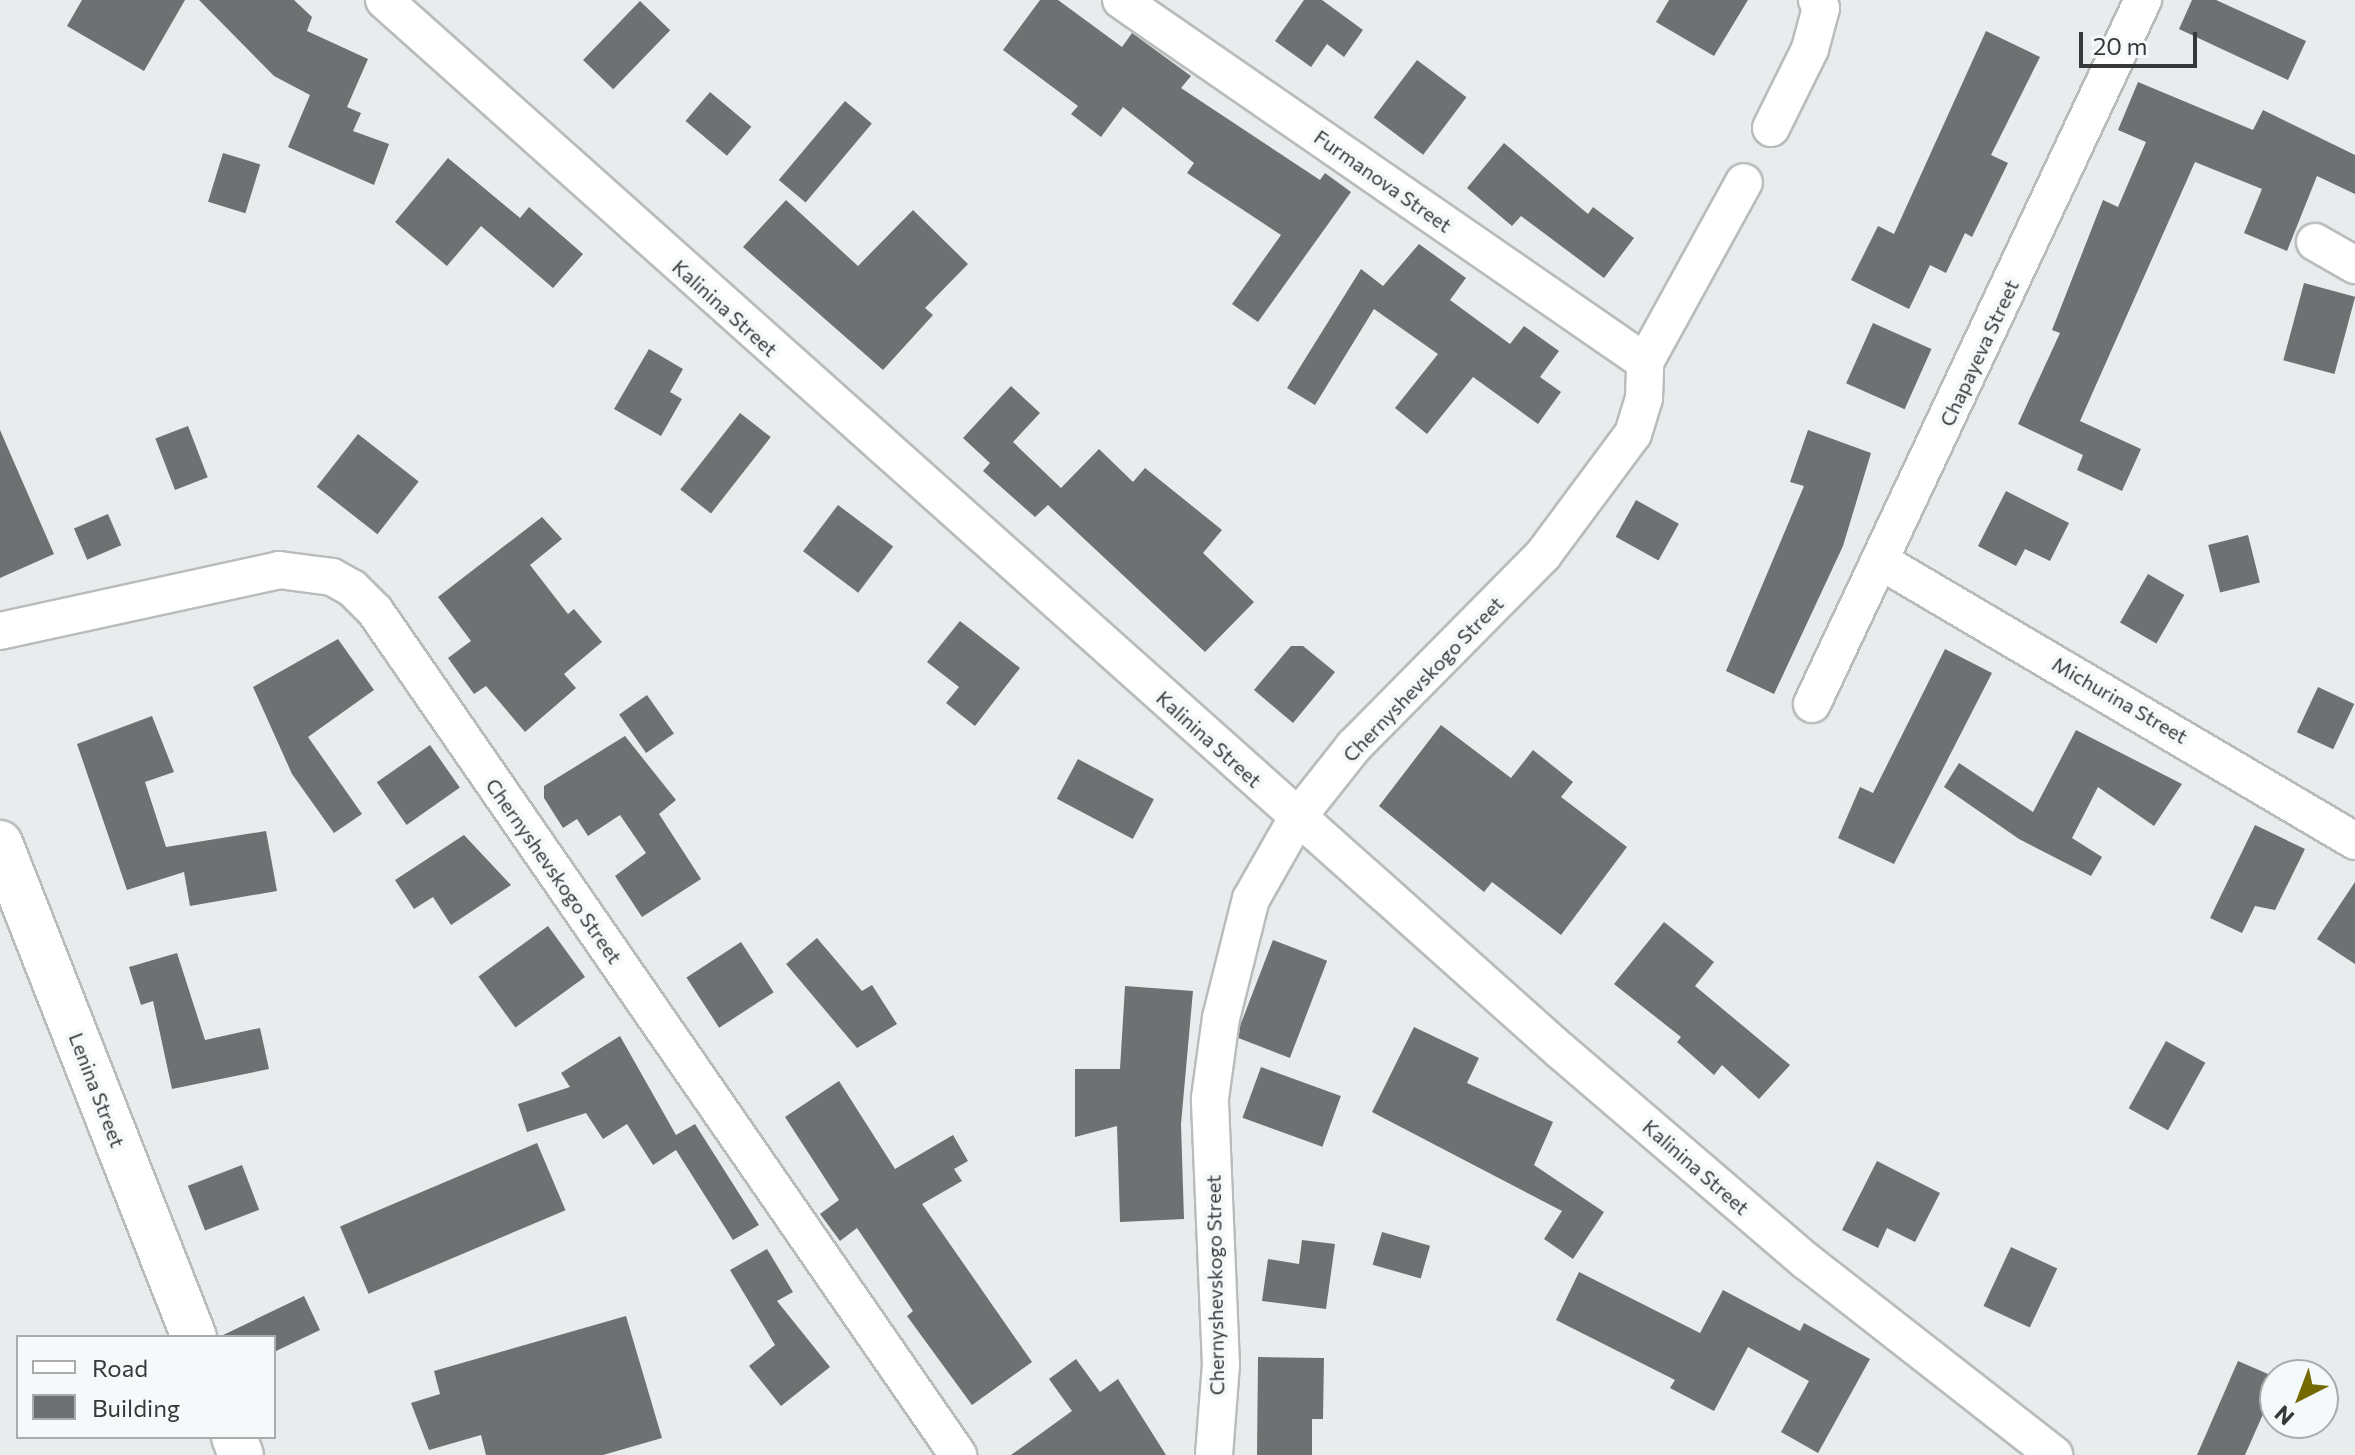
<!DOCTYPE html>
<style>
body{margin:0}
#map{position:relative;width:2355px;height:1455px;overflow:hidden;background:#e8eced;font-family:Commissioner,sans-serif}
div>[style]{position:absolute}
.building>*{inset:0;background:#6e7171;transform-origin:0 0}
.roads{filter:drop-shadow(2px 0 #b9bcbd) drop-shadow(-2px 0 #b9bcbd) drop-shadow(0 2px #b9bcbd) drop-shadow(0 -2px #b9bcbd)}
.street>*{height:36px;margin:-18px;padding:0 18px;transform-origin:18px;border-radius:18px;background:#fff}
.secondary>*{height:44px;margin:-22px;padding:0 22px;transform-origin:22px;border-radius:22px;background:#fff}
span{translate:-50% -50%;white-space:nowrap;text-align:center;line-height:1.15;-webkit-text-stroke:8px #f5f9fa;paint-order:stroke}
.street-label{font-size:20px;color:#373839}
.legend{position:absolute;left:16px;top:1335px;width:260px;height:104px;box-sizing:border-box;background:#f5f9fa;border:2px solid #a9acad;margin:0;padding:10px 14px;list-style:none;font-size:24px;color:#373839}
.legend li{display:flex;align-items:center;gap:16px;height:40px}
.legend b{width:40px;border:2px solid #a9acad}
.north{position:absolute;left:2259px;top:1359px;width:80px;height:80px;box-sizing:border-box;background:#f5f9fa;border:2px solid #a9acad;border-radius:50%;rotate:222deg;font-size:22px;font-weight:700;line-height:32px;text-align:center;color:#373839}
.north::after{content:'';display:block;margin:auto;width:28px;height:36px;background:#756a01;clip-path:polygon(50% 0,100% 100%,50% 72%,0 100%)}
.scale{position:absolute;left:2079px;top:32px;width:118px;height:36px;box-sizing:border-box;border:4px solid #373839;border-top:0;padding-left:10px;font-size:24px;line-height:28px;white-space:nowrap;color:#373839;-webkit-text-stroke:6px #f5f9fa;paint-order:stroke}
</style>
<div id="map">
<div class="building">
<i style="clip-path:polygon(82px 0,185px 0,144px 71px,67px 26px)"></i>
<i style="clip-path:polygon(199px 0,294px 0,312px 17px,307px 31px,368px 59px,347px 107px,361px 113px,353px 131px,389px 144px,374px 185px,288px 147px,310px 95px,274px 76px)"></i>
<i style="clip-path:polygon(1040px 0,1058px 0,1122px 47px,1132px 33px,1191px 76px,1181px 88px,1320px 180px,1325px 173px,1351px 192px,1258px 322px,1232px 304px,1281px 235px,1187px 173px,1194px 163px,1123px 107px,1101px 137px,1071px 114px,1078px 106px,1003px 50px)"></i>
<i style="clip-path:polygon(1304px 0,1322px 0,1363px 30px,1344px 57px,1327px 44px,1311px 67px,1275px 41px)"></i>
<i style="clip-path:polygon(1669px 0,1748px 0,1714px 56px,1656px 22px)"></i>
<i style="clip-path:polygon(2192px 0,2216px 0,2306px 41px,2288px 80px,2179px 29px)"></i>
<i style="left:640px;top:1px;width:42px;height:82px;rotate:44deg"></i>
<i style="clip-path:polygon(1986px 31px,2040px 57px,1991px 155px,2008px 163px,1972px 237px,1965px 233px,1946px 273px,1930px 265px,1909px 309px,1851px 280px,1878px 226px,1894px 234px)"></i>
<i style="left:1417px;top:60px;width:62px;height:72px;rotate:37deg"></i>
<i style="clip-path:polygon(2138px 82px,2253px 130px,2263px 110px,2355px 155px,2355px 194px,2317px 176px,2287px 251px,2244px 233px,2262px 189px,2195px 162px,2080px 421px,2141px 449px,2122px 491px,2077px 470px,2083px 455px,2018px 424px,2060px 333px,2052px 330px,2103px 200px,2118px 207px,2146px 142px,2118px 130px)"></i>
<i style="left:710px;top:92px;width:54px;height:38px;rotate:40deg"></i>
<i style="left:845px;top:101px;width:35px;height:103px;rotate:40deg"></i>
<i style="clip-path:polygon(1504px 143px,1588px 214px,1593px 207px,1634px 238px,1604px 278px,1521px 216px,1512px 226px,1467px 188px)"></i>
<i style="left:223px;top:153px;width:39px;height:51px;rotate:17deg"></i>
<i style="clip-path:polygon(448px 158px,520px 218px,529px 207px,583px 254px,553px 288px,481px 226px,447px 266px,395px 222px)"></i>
<i style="clip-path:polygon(786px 200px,858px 266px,913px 210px,968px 264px,925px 308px,933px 315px,883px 370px,743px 247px)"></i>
<i style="clip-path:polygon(1419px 244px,1466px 278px,1450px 300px,1510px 344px,1524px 326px,1559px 351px,1540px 377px,1561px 392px,1538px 424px,1473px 377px,1427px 434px,1395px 408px,1438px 354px,1374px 309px,1315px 405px,1287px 388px,1361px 269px,1383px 286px)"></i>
<i style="left:2304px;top:283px;width:53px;height:80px;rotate:15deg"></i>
<i style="left:1873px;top:323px;width:64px;height:66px;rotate:24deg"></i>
<i style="clip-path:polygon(649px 349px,683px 369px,670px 392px,682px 399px,661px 436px,614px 409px)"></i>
<i style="clip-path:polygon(1011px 386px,1040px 413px,1013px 442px,1061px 488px,1099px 449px,1133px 482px,1145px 468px,1222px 530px,1203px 553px,1254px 602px,1205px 652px,1048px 505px,1035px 517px,983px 471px,990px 463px,963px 438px)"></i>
<i style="left:740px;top:413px;width:39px;height:97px;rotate:38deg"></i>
<i style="left:188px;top:426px;width:55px;height:35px;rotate:69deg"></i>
<i style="clip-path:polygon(0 430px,54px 554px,0 578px)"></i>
<i style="clip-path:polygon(1808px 430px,1871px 453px,1843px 546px,1774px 694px,1726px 671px,1804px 486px,1790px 482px)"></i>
<i style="left:358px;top:434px;width:77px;height:67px;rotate:38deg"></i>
<i style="clip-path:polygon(2006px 491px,2069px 523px,2050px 561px,2025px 549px,2016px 566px,1978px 546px)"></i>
<i style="left:1636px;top:500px;width:49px;height:42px;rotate:29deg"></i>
<i style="left:838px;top:505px;width:69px;height:58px;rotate:37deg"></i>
<i style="left:108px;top:514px;width:34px;height:37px;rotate:67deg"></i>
<i style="clip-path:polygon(542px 517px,562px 539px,530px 565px,568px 614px,574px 609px,602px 642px,564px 674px,576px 688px,525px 732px,486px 686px,474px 694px,448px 658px,471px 641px,438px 597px)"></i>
<i style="left:2248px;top:535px;width:49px;height:41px;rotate:76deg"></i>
<i style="left:2148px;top:574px;width:42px;height:56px;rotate:30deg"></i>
<i style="clip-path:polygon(960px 621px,1020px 668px,975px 726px,946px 703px,959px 687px,927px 662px)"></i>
<i style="clip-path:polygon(338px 639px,374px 690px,308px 737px,362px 814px,334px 833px,292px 774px,253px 687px)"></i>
<i style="clip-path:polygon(1291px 646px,1303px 646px,1335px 672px,1293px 723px,1254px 690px)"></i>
<i style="clip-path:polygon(1945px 649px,1992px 673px,1894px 864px,1838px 838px,1860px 787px,1873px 793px)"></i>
<i style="left:2318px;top:687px;width:40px;height:50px;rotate:25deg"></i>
<i style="left:647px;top:695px;width:47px;height:34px;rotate:55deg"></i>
<i style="clip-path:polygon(152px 716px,174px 772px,145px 782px,166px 847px,266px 831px,277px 891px,190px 906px,184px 872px,127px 890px,77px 744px)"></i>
<i style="clip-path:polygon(1441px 725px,1511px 778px,1533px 750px,1573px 782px,1561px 797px,1627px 847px,1561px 935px,1492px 882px,1484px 892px,1379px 806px)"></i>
<i style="clip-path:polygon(2076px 730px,2182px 784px,2154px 826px,2098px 787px,2072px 838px,2102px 857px,2091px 876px,2019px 839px,1944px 787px,1959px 763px,2033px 812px)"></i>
<i style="clip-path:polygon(625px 736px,676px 800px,659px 814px,701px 879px,642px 917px,615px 876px,646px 853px,620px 815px,588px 836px,577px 819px,563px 828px,544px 798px,544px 786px)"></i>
<i style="left:430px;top:745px;width:52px;height:65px;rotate:55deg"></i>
<i style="left:1078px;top:759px;width:86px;height:45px;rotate:28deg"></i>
<i style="clip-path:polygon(2255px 825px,2305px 849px,2275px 910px,2255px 906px,2242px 933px,2210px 918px)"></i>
<i style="clip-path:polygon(464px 835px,511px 885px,451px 925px,433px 897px,414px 909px,395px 880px)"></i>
<i style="clip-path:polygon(2355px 882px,2355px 964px,2317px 939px)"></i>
<i style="clip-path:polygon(1664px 922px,1714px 962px,1695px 986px,1790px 1065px,1759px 1099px,1722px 1065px,1714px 1075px,1677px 1042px,1681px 1037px,1614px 984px)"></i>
<i style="left:548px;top:926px;width:63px;height:86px;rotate:54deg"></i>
<i style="clip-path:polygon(817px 938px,862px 991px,872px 985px,897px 1024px,857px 1048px,786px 964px)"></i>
<i style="left:1273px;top:940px;width:58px;height:104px;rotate:21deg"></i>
<i style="left:741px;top:942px;width:60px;height:65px;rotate:57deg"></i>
<i style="clip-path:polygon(177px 953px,205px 1040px,260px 1028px,269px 1069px,172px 1089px,153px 1001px,141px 1005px,129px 967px)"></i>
<i style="clip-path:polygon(1125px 986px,1193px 991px,1181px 1124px,1184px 1219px,1120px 1222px,1117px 1126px,1075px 1137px,1075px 1069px,1120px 1069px)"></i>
<i style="clip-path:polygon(1414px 1027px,1479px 1058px,1467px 1083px,1553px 1122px,1534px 1165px,1604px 1212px,1573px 1259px,1544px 1239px,1562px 1211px,1372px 1112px)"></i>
<i style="clip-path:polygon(620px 1036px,676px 1135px,695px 1124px,759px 1225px,733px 1240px,676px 1150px,653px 1165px,627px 1124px,603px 1139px,586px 1113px,527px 1132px,518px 1104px,570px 1087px,561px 1073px)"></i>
<i style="left:2166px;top:1041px;width:45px;height:77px;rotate:29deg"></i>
<i style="left:1261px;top:1067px;width:85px;height:54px;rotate:20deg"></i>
<i style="clip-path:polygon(839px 1081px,895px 1169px,953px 1135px,968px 1161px,954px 1169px,962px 1181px,922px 1204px,1032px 1362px,972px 1405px,907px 1316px,913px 1311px,857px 1228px,840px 1241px,820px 1214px,839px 1200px,785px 1117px)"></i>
<i style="left:537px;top:1143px;width:73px;height:214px;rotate:67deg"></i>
<i style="clip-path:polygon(1877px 1161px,1940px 1193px,1915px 1242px,1887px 1228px,1878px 1248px,1842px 1230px)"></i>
<i style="left:242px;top:1165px;width:48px;height:58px;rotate:69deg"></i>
<i style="left:1382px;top:1232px;width:50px;height:34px;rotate:16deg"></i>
<i style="clip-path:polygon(1302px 1240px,1335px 1244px,1326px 1309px,1262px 1301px,1268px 1259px,1299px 1264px)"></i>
<i style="left:2011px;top:1247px;width:51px;height:65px;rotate:25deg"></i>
<i style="clip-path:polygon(767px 1249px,793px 1292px,777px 1301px,830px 1367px,781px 1406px,749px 1366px,775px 1345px,730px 1270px)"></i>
<i style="clip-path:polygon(1579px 1272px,1700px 1333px,1723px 1290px,1800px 1331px,1804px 1323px,1870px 1359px,1818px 1453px,1781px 1432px,1809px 1381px,1748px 1347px,1714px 1411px,1670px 1388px,1675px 1380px,1556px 1320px)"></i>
<i style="clip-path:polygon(304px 1296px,320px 1330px,274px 1352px,274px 1337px,219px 1337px)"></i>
<i style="clip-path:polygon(626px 1316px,662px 1438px,603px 1455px,486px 1455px,481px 1435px,429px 1450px,411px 1403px,440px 1394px,434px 1371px)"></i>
<i style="clip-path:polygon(1258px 1357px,1324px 1358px,1323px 1419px,1312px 1419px,1312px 1455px,1257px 1455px)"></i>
<i style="clip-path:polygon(1076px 1359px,1100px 1392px,1118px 1379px,1166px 1455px,1011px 1455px,1072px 1411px,1049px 1379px)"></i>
<i style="clip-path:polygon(2238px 1361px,2275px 1377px,2275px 1387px,2245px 1455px,2197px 1455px)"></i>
</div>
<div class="roads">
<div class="street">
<i style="left:384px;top:0;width:1579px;rotate:41.77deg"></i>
<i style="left:1562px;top:1052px;width:321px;rotate:40.6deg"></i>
<i style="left:1806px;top:1261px;width:315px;rotate:38deg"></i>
<i style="left:1121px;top:0;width:637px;rotate:34.64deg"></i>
<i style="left:1771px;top:128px;width:88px;rotate:-63.7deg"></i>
<i style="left:1810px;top:49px;width:42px;rotate:-75deg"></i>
<i style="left:1821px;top:8px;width:9px;rotate:-117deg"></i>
<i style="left:2315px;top:242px;width:46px;rotate:29.9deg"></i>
<i style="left:1882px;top:562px;width:549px;rotate:30.53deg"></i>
<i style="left:0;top:631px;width:286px;rotate:-12.3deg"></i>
<i style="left:279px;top:570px;width:53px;rotate:7.5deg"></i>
<i style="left:332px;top:577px;width:23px;rotate:29deg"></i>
<i style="left:352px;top:588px;width:33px;rotate:45deg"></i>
<i style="left:375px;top:611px;width:1026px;rotate:55.36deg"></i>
<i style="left:1812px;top:704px;width:778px;rotate:-64.82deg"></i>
<i style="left:1214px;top:1455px;width:90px;rotate:-85.6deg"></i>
<i style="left:1221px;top:1365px;width:267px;rotate:-92.4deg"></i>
<i style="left:1210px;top:1098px;width:81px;rotate:-82.2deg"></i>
<i style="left:1221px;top:1018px;width:123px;rotate:-75.9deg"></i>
<i style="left:1251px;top:899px;width:93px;rotate:-60.4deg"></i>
<i style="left:1297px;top:818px;width:92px;rotate:-51.6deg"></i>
<i style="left:1354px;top:746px;width:269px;rotate:-45.3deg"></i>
<i style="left:1543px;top:555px;width:151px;rotate:-53.4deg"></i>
<i style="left:1633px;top:434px;width:38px;rotate:-73deg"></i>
<i style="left:1644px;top:398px;width:36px;rotate:-88deg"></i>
<i style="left:1645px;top:362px;width:205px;rotate:-61.2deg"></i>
</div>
<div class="secondary">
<i style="left:0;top:843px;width:531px;rotate:68.56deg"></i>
<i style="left:234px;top:1437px;width:19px;rotate:69deg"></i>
</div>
</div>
<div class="street-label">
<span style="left:1383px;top:181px;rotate:35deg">Furmanova Street</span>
<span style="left:725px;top:308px;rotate:42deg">Kalinina Street</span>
<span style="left:1979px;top:353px;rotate:-65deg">Chapayeva Street</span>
<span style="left:1423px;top:679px;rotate:-46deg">Chernyshevskogo Street</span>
<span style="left:2120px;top:700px;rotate:30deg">Michurina Street</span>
<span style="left:1209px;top:739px;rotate:42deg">Kalinina Street</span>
<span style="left:554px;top:871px;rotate:55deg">Chernyshevskogo Street</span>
<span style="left:97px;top:1090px;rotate:69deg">Lenina Street</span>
<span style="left:1696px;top:1167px;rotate:41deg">Kalinina Street</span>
<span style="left:1215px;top:1285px;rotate:-91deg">Chernyshevskogo Street</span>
</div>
<ul class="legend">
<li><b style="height:10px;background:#fff"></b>Road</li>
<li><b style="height:22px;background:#6e7171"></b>Building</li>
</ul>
<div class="north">N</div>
<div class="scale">20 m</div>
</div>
